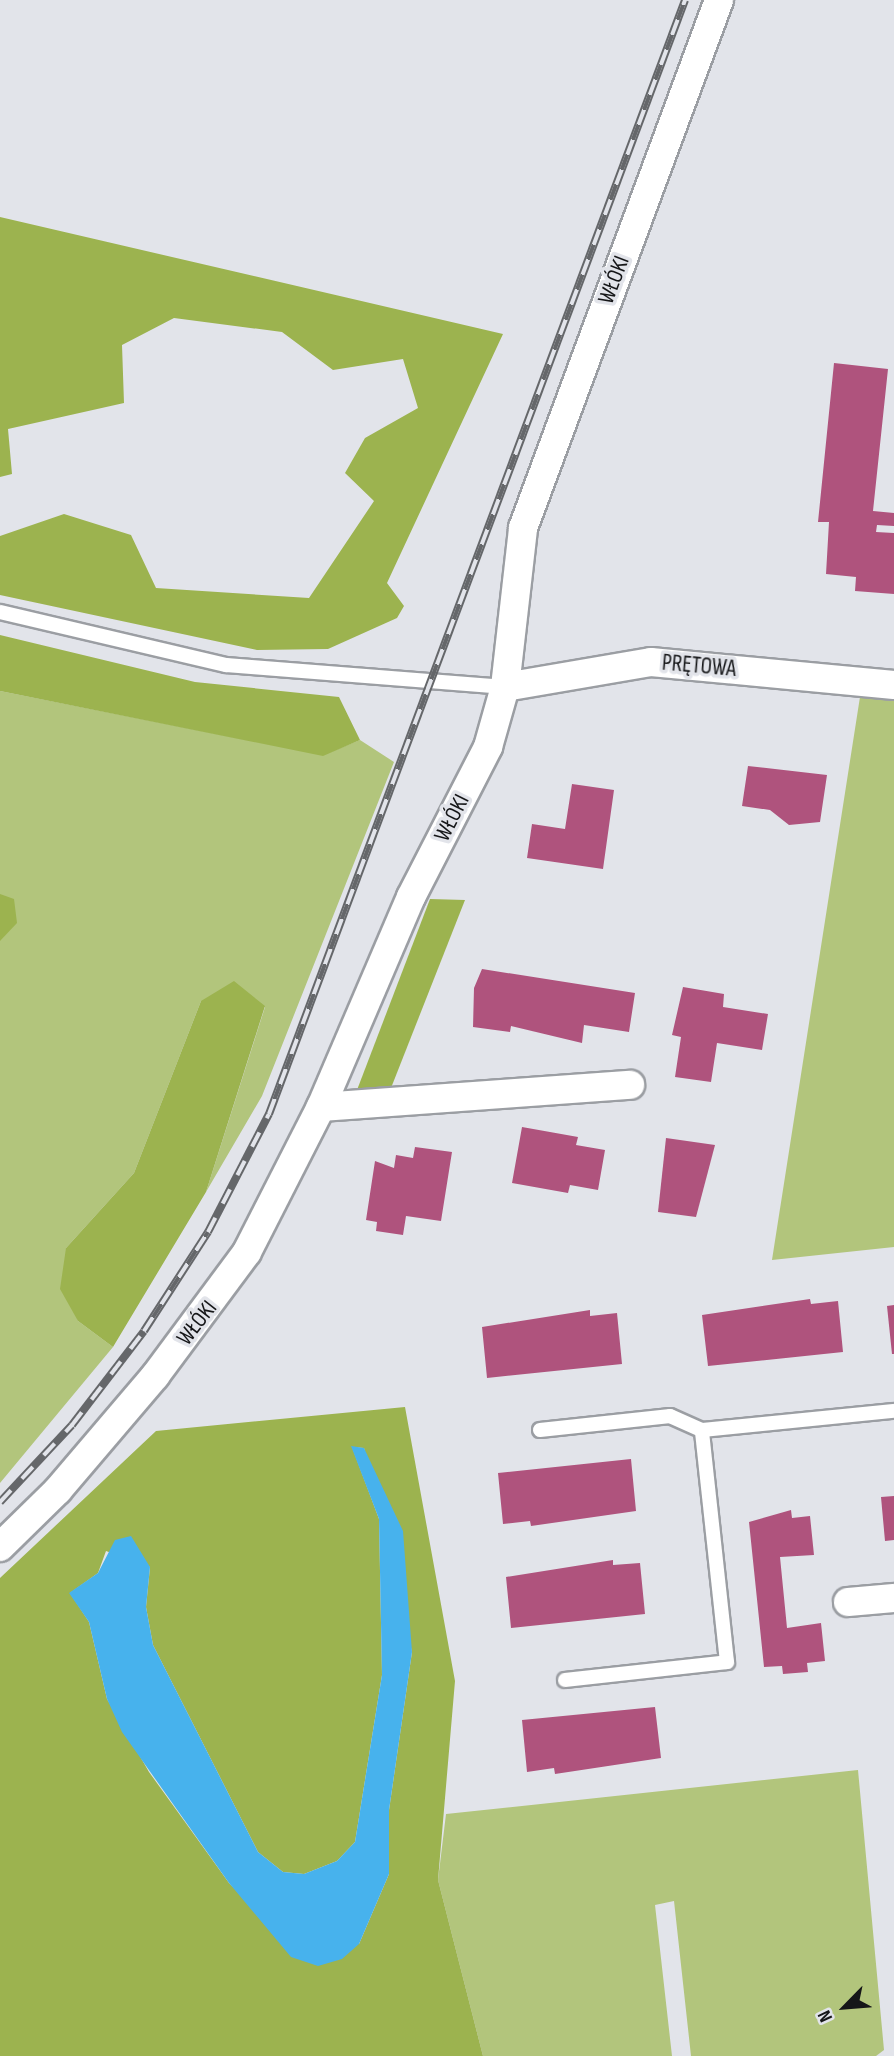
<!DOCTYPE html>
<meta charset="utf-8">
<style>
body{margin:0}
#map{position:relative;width:894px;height:2056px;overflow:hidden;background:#e2e4ea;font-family:"Sofia Sans Condensed",sans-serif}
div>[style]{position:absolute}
.green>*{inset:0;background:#b2c57c}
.forest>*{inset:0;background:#9cb34f}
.water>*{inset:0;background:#47b2ed}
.building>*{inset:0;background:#af537d}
.roads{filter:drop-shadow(2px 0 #9b9ea3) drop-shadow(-2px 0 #9b9ea3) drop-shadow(0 2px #9b9ea3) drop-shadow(0 -2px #9b9ea3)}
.service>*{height:14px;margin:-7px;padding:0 7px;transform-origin:7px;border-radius:7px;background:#fff}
.minor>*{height:28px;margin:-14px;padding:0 14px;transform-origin:14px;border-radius:14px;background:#fff}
.rail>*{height:8px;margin-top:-4px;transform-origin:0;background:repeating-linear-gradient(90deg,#e2e4ea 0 16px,#65676a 0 32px);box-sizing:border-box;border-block:2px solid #65676a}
span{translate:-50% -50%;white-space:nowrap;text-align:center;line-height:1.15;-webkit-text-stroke:7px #e2e4ea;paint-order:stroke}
.street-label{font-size:23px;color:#151618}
.north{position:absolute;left:810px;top:1972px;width:70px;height:70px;-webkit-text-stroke:5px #e2e4ea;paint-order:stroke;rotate:245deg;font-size:19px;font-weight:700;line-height:28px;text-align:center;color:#151618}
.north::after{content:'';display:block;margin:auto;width:24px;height:32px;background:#151618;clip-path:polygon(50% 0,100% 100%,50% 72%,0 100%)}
</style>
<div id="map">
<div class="green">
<i style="clip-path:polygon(0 691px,323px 755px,360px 740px,394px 762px,262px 1096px,206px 1192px,265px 1007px,201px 1001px,134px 1173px,66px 1248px,78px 1321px,113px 1347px,0 1483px)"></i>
<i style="clip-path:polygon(860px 697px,894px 701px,894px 1247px,772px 1260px)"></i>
<i style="clip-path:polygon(858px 1770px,884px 2050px,876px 2056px,691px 2056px,674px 1901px,655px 1905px,672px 2056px,483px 2056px,438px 1880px,446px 1814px)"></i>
</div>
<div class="forest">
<i style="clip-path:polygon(0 217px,503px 334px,387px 583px,404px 606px,397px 618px,328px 649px,257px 650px,0 595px,0 536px,64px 514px,131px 535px,156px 588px,309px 598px,374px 501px,345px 473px,365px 438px,418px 408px,403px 359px,333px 370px,282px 332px,174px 318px,122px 345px,124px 403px,8px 429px,12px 474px,0 477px)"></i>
<i style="clip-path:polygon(0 635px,195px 682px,339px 697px,360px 740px,323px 756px,0 691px)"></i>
<i style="clip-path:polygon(0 894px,14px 899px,17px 923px,0 941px)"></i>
<i style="clip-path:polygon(430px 899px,465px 900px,391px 1088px,357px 1090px)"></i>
<i style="clip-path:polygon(234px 981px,265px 1006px,206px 1192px,113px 1347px,78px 1321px,60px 1289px,66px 1248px,134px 1173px,201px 1001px)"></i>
<i style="clip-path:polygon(evenodd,405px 1407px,455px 1681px,438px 1880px,483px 2056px,0 2056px,0 1578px,156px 1431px,405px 1407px,352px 1447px,364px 1448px,412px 1652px,389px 1810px,389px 1874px,359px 1944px,264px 1919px,229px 1883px,149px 1772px,107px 1699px,89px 1622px,70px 1593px,98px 1573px,106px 1551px,150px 1567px,146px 1607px,153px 1645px,258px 1852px,283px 1872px,304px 1874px,337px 1861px,355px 1842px,382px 1675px,379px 1519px,352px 1447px)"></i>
</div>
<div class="water">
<i style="clip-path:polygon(351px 1446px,364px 1448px,403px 1531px,412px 1652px,389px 1810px,389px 1874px,359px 1944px,342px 1959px,318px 1966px,291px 1957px,229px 1883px,122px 1732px,107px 1699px,89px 1622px,69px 1593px,98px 1573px,115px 1540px,131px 1536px,150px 1567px,146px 1607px,153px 1645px,258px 1852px,283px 1872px,304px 1874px,337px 1861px,355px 1842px,382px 1675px,379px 1519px)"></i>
</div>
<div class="building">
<i style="clip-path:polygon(834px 363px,888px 369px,873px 511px,894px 513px,894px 526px,877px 525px,876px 532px,894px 533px,894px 594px,855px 591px,856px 577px,826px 574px,829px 522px,818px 522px)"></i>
<i style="clip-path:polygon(748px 766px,827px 775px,820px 822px,789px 825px,770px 810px,742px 806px)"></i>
<i style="clip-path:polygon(572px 784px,614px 790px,603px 869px,527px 858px,532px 824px,565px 829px)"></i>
<i style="clip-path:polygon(482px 969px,635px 993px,629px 1032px,584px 1025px,582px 1043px,511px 1026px,510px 1032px,473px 1027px,474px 988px)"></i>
<i style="clip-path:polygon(683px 987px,724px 994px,723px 1007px,768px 1014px,762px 1050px,717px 1043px,711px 1082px,675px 1077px,681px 1037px,672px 1035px)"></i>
<i style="clip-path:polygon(522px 1127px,578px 1137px,576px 1145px,605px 1150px,598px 1190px,570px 1185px,568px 1193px,512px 1183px)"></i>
<i style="clip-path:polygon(666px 1138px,715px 1145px,696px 1217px,658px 1212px)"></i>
<i style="clip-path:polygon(415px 1147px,452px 1152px,441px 1221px,406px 1216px,403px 1235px,376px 1231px,377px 1222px,366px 1220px,375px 1161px,394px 1168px,396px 1155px,413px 1158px)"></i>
<i style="clip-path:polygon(810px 1299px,811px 1304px,838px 1301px,843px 1352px,708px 1366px,702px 1315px)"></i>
<i style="clip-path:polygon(894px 1305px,894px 1354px,892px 1354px,887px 1306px)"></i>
<i style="clip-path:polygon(590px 1310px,590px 1316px,617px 1313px,622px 1364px,487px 1378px,482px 1327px)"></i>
<i style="clip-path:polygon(631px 1459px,636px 1511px,531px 1526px,530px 1521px,503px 1524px,498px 1473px)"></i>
<i style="clip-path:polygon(894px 1496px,894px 1540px,885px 1541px,881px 1497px)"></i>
<i style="clip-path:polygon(791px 1510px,792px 1518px,810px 1516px,814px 1555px,780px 1557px,787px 1628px,821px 1623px,825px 1661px,807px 1663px,808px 1672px,783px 1674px,782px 1666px,764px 1667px,749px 1522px)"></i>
<i style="clip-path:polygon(613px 1560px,613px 1565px,640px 1563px,645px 1614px,511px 1628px,506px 1577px)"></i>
<i style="clip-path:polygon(655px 1707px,661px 1758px,555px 1774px,554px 1768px,527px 1772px,522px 1720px)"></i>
</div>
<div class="roads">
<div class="service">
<i style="left:0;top:612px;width:232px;rotate:13.2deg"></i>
<i style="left:226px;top:665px;width:280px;rotate:4.5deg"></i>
<i style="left:540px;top:1430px;width:131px;rotate:-6.1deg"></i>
<i style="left:670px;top:1416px;width:35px;rotate:24deg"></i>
<i style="left:565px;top:1680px;width:163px;rotate:-6.3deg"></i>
<i style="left:727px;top:1662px;width:233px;rotate:-96.2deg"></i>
<i style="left:702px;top:1430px;width:193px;rotate:-5.7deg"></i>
</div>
<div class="minor">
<i style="left:505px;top:687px;width:148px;rotate:-9.7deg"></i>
<i style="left:651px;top:662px;width:244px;rotate:5.4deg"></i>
<i style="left:321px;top:1107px;width:310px;rotate:-4.1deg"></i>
<i style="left:0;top:1547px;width:81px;rotate:-44.5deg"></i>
<i style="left:58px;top:1490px;width:150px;rotate:-49.6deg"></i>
<i style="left:155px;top:1376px;width:154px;rotate:-53.4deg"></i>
<i style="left:247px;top:1252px;width:163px;rotate:-63deg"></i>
<i style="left:321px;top:1107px;width:228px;rotate:-66.8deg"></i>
<i style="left:411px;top:897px;width:169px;rotate:-62.8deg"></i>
<i style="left:488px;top:747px;width:62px;rotate:-74.2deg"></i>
<i style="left:505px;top:687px;width:160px;rotate:-83.5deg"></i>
<i style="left:523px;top:528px;width:563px;rotate:-69.63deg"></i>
<i style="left:848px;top:1602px;width:46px;rotate:-5deg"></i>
</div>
</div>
<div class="rail">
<i style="left:0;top:1502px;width:105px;rotate:-46.9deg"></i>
<i style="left:72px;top:1425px;width:118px;rotate:-52.5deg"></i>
<i style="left:144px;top:1331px;width:118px;rotate:-57.1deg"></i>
<i style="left:208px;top:1232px;width:133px;rotate:-62.7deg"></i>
<i style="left:269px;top:1114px;width:1189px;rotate:-69.52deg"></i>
</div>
<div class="street-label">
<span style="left:614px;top:280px;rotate:-69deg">WŁÓKI</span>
<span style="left:699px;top:666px;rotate:5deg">PRĘTOWA</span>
<span style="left:452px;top:818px;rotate:-63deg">WŁÓKI</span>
<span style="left:197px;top:1323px;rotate:-52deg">WŁÓKI</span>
</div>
<div class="north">N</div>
</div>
